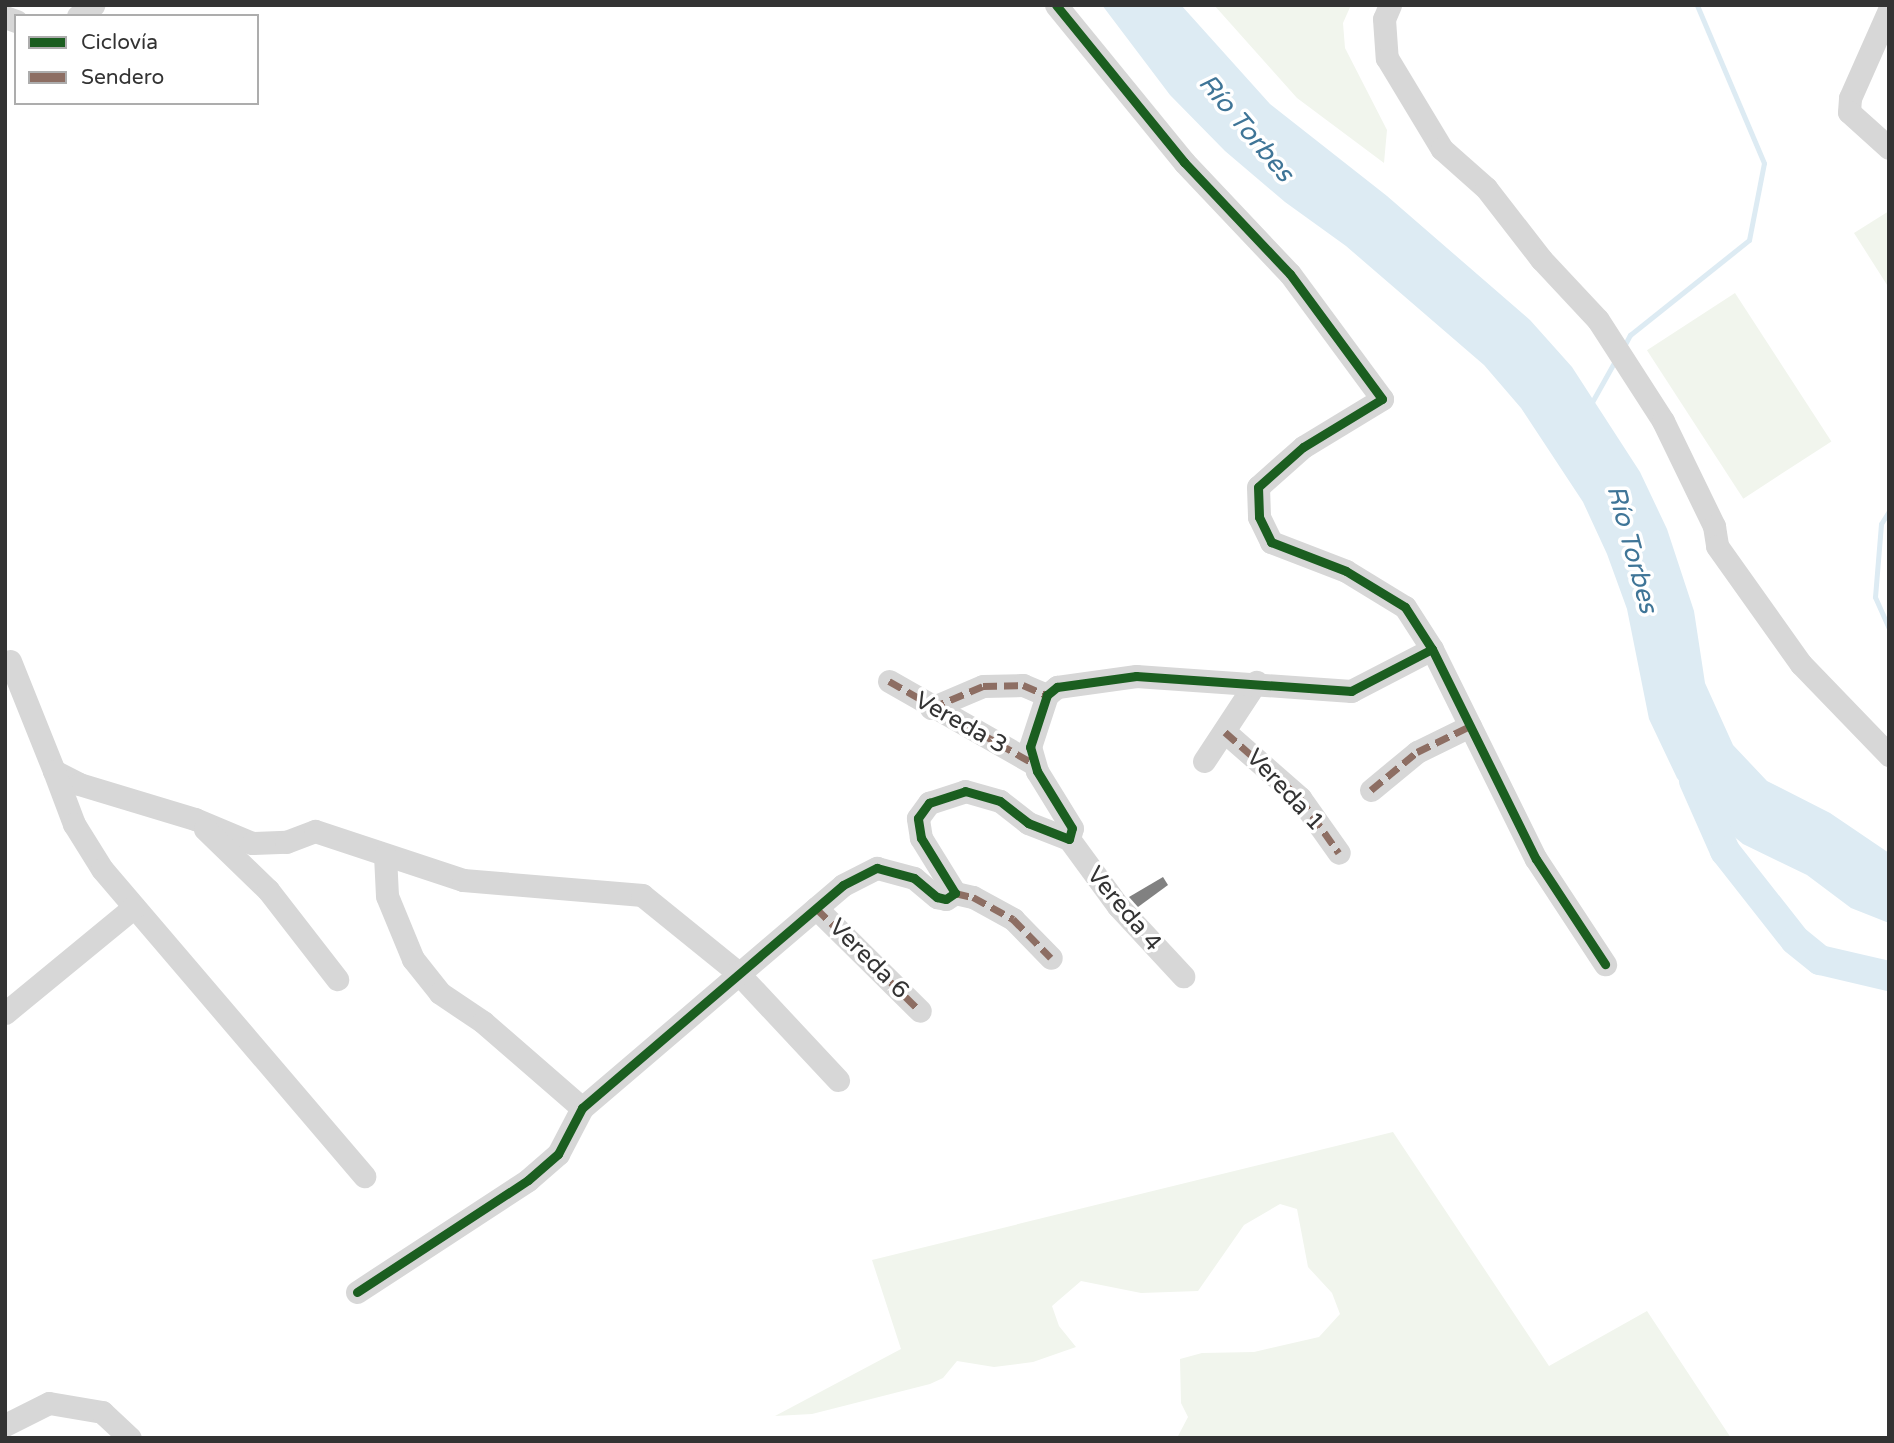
<!DOCTYPE html>
<meta charset="utf-8">
<style>
body{margin:0}
#map{position:relative;width:1894px;height:1443px;overflow:hidden;background:#fff;font-family:"Varela Round",sans-serif}
div>[style]{position:absolute}
.green>*{inset:0;background:#f1f5ed;transform-origin:0 0}
.water>*{inset:0;background:#ddebf3}
.stream>*{height:5px;margin:-2.5px;padding:0 2.5px;transform-origin:2.5px;border-radius:2.5px;background:#ddebf3}
.river>*{height:30px;margin:-15px;padding:0 15px;transform-origin:15px;border-radius:15px;background:#ddebf3}
.building>*{inset:0;background:#818181}
.minor>*{height:23px;margin:-11.5px;padding:0 11.5px;transform-origin:11.5px;border-radius:11.5px;background:#d7d7d7}
.quiet>*{height:7px;margin-top:-3.5px;transform-origin:0;background:repeating-linear-gradient(90deg,#8d6e63 0 14px,transparent 0 21px)}
.cycleway>*{height:9px;margin:-4.5px;padding:0 4.5px;transform-origin:4.5px;border-radius:4.5px;background:#1b5e20}
span{translate:-50% -50%;white-space:nowrap;text-align:center;line-height:1.15;-webkit-text-stroke:7px #fff;paint-order:stroke}
.street-label{font-size:24px;color:#333}
.water-label{font-size:26px;color:#3f7597;font-style:italic}
.frame{position:absolute;inset:0;border:7px solid #333;pointer-events:none}
.legend{position:absolute;left:14px;top:14px;width:245px;height:91px;box-sizing:border-box;background:#fff;border:2px solid #adadad;margin:0;padding:9px 12px;list-style:none;font-size:21px;color:#333}
.legend li{display:flex;align-items:center;gap:14px;height:35px}
.legend b{width:35px;border:2px solid #adadad}
</style>
<div id="map">
<div class="green">
<i style="clip-path:polygon(1214px 5px,1351px 5px,1343px 23px,1345px 48px,1387px 130px,1384px 163px,1297px 98px)"></i>
<i style="clip-path:polygon(1889px 211px,1889px 288px,1854px 233px)"></i>
<i style="left:1735px;top:293px;width:177px;height:105px;rotate:57deg"></i>
<i style="clip-path:polygon(1393px 1132px,1549px 1366px,1647px 1311px,1731px 1438px,1177px 1438px,1188px 1417px,1181px 1403px,1180px 1359px,1202px 1353px,1254px 1352px,1319px 1337px,1340px 1314px,1332px 1293px,1308px 1267px,1297px 1209px,1280px 1204px,1244px 1225px,1198px 1291px,1141px 1293px,1081px 1281px,1052px 1306px,1059px 1326px,1076px 1347px,1033px 1362px,994px 1367px,957px 1361px,943px 1378px,930px 1384px,812px 1414px,775px 1416px,901px 1349px,872px 1260px)"></i>
</div>
<div class="water">
<i style="clip-path:polygon(1102px 5px,1181px 5px,1270px 104px,1387px 196px,1530px 320px,1572px 367px,1640px 472px,1667px 529px,1694px 611px,1705px 683px,1733px 745px,1767px 781px,1830px 813px,1889px 853px,1889px 923px,1851px 908px,1807px 875px,1743px 844px,1701px 809px,1677px 778px,1649px 719px,1627px 609px,1607px 554px,1583px 502px,1521px 408px,1484px 365px,1346px 246px,1285px 202px,1225px 151px,1170px 95px)"></i>
</div>
<div class="stream">
<i style="left:1623px;top:348px;width:15px;rotate:-62deg"></i>
<i style="left:1630px;top:335px;width:152px;rotate:-38.6deg"></i>
<i style="left:1749px;top:240px;width:78px;rotate:-79deg"></i>
<i style="left:1764px;top:163px;width:172px;rotate:-113deg"></i>
<i style="left:1592px;top:402px;width:49px;rotate:-60.8deg"></i>
<i style="left:1889px;top:511px;width:15px;rotate:122deg"></i>
<i style="left:1881px;top:524px;width:73px;rotate:94.7deg"></i>
<i style="left:1875px;top:597px;width:35px;rotate:66deg"></i>
</div>
<div class="river">
<i style="left:1694px;top:781px;width:77px;rotate:66.1deg"></i>
<i style="left:1725px;top:851px;width:113px;rotate:51.8deg"></i>
<i style="left:1795px;top:940px;width:32px;rotate:39deg"></i>
<i style="left:1820px;top:960px;width:71px;rotate:13.1deg"></i>
</div>
<div class="building">
<i style="clip-path:polygon(1163px 877px,1168px 885px,1138px 907px,1129px 897px)"></i>
</div>
<div class="minor">
<i style="left:1056px;top:5px;width:203px;rotate:50.8deg"></i>
<i style="left:1184px;top:162px;width:154px;rotate:46.6deg"></i>
<i style="left:1290px;top:274px;width:155px;rotate:53.6deg"></i>
<i style="left:1382px;top:399px;width:92px;rotate:148.7deg"></i>
<i style="left:1303px;top:447px;width:60px;rotate:138.4deg"></i>
<i style="left:1258px;top:487px;width:30px;rotate:88deg"></i>
<i style="left:1259px;top:517px;width:28px;rotate:64deg"></i>
<i style="left:1271px;top:542px;width:80px;rotate:21.1deg"></i>
<i style="left:1346px;top:571px;width:69px;rotate:31.4deg"></i>
<i style="left:1405px;top:607px;width:50px;rotate:57.3deg"></i>
<i style="left:1432px;top:649px;width:234px;rotate:63.7deg"></i>
<i style="left:1536px;top:859px;width:126px;rotate:56.7deg"></i>
<i style="left:1390px;top:5px;width:15px;rotate:113deg"></i>
<i style="left:1384px;top:19px;width:39px;rotate:86deg"></i>
<i style="left:1387px;top:58px;width:106px;rotate:58.9deg"></i>
<i style="left:1442px;top:149px;width:59px;rotate:41.6deg"></i>
<i style="left:1486px;top:188px;width:90px;rotate:52.2deg"></i>
<i style="left:1541px;top:259px;width:83px;rotate:46.9deg"></i>
<i style="left:1598px;top:320px;width:120px;rotate:57.2deg"></i>
<i style="left:1663px;top:421px;width:117px;rotate:64.1deg"></i>
<i style="left:1714px;top:526px;width:20px;rotate:81deg"></i>
<i style="left:1717px;top:546px;width:145px;rotate:54.6deg"></i>
<i style="left:1801px;top:664px;width:127px;rotate:46deg"></i>
<i style="left:1889px;top:10px;width:96px;rotate:113.9deg"></i>
<i style="left:1850px;top:98px;width:14px;rotate:94deg"></i>
<i style="left:1849px;top:112px;width:54px;rotate:42deg"></i>
<i style="left:78px;top:16px;width:19px;rotate:-36deg"></i>
<i style="left:5px;top:17px;width:12px;rotate:20deg"></i>
<i style="left:10px;top:661px;width:118px;rotate:68.2deg"></i>
<i style="left:54px;top:771px;width:28px;rotate:27deg"></i>
<i style="left:79px;top:784px;width:121px;rotate:16.8deg"></i>
<i style="left:195px;top:819px;width:62px;rotate:22.8deg"></i>
<i style="left:252px;top:843px;width:34px;rotate:-2deg"></i>
<i style="left:286px;top:842px;width:31px;rotate:-21deg"></i>
<i style="left:315px;top:831px;width:156px;rotate:18.3deg"></i>
<i style="left:463px;top:880px;width:180px;rotate:4.8deg"></i>
<i style="left:642px;top:895px;width:122px;rotate:39deg"></i>
<i style="left:737px;top:972px;width:148px;rotate:46.9deg"></i>
<i style="left:889px;top:681px;width:166px;rotate:29.7deg"></i>
<i style="left:931px;top:708px;width:56px;rotate:-22.9deg"></i>
<i style="left:983px;top:686px;width:40px;rotate:-1.4deg"></i>
<i style="left:1023px;top:685px;width:26px;rotate:23deg"></i>
<i style="left:1225px;top:732px;width:100px;rotate:41.3deg"></i>
<i style="left:1300px;top:798px;width:67px;rotate:54.7deg"></i>
<i style="left:1204px;top:761px;width:95px;rotate:-56.6deg"></i>
<i style="left:54px;top:771px;width:57px;rotate:69.3deg"></i>
<i style="left:74px;top:824px;width:53px;rotate:58.1deg"></i>
<i style="left:102px;top:869px;width:404px;rotate:49.5deg"></i>
<i style="left:1371px;top:790px;width:60px;rotate:-39.6deg"></i>
<i style="left:1417px;top:752px;width:59px;rotate:-26.1deg"></i>
<i style="left:205px;top:829px;width:88px;rotate:44.1deg"></i>
<i style="left:268px;top:890px;width:113px;rotate:52.2deg"></i>
<i style="left:1069px;top:839px;width:83px;rotate:53.8deg"></i>
<i style="left:1118px;top:906px;width:96px;rotate:47.1deg"></i>
<i style="left:385px;top:855px;width:41px;rotate:87.2deg"></i>
<i style="left:387px;top:896px;width:68px;rotate:67.6deg"></i>
<i style="left:413px;top:959px;width:43px;rotate:51.5deg"></i>
<i style="left:440px;top:993px;width:52px;rotate:34deg"></i>
<i style="left:483px;top:1022px;width:131px;rotate:41deg"></i>
<i style="left:955px;top:893px;width:18px;rotate:13deg"></i>
<i style="left:973px;top:897px;width:46px;rotate:28.8deg"></i>
<i style="left:1013px;top:919px;width:54px;rotate:45.7deg"></i>
<i style="left:816px;top:908px;width:146px;rotate:44.7deg"></i>
<i style="left:5px;top:1013px;width:167px;rotate:-39.4deg"></i>
<i style="left:357px;top:1292px;width:204px;rotate:-33.2deg"></i>
<i style="left:528px;top:1180px;width:40px;rotate:-41deg"></i>
<i style="left:558px;top:1154px;width:52px;rotate:-62.4deg"></i>
<i style="left:582px;top:1108px;width:343px;rotate:-40.5deg"></i>
<i style="left:843px;top:885px;width:38px;rotate:-27deg"></i>
<i style="left:877px;top:868px;width:38px;rotate:15deg"></i>
<i style="left:914px;top:878px;width:30px;rotate:40deg"></i>
<i style="left:937px;top:897px;width:9px;rotate:13deg"></i>
<i style="left:946px;top:899px;width:11px;rotate:-34deg"></i>
<i style="left:955px;top:893px;width:65px;rotate:-121.7deg"></i>
<i style="left:921px;top:838px;width:20px;rotate:-99deg"></i>
<i style="left:918px;top:818px;width:19px;rotate:-54deg"></i>
<i style="left:929px;top:803px;width:38px;rotate:-18deg"></i>
<i style="left:965px;top:791px;width:36px;rotate:16deg"></i>
<i style="left:1000px;top:801px;width:36px;rotate:38deg"></i>
<i style="left:1028px;top:823px;width:44px;rotate:21.3deg"></i>
<i style="left:1069px;top:839px;width:11px;rotate:-75deg"></i>
<i style="left:1072px;top:828px;width:67px;rotate:-121.6deg"></i>
<i style="left:1037px;top:771px;width:25px;rotate:-106deg"></i>
<i style="left:1030px;top:747px;width:55px;rotate:-71.9deg"></i>
<i style="left:1047px;top:695px;width:13px;rotate:-39deg"></i>
<i style="left:1057px;top:687px;width:80px;rotate:-7.9deg"></i>
<i style="left:1136px;top:676px;width:216px;rotate:4deg"></i>
<i style="left:1351px;top:691px;width:91px;rotate:-27.4deg"></i>
<i style="left:5px;top:1425px;width:49px;rotate:-26.6deg"></i>
<i style="left:49px;top:1403px;width:54px;rotate:9.6deg"></i>
<i style="left:102px;top:1412px;width:38px;rotate:43deg"></i>
</div>
<div class="quiet">
<i style="left:889px;top:681px;width:166px;rotate:29.7deg"></i>
<i style="left:931px;top:708px;width:56px;rotate:-22.9deg"></i>
<i style="left:983px;top:686px;width:40px;rotate:-1.4deg"></i>
<i style="left:1023px;top:685px;width:26px;rotate:23deg"></i>
<i style="left:1225px;top:732px;width:100px;rotate:41.3deg"></i>
<i style="left:1300px;top:798px;width:67px;rotate:54.7deg"></i>
<i style="left:1371px;top:790px;width:60px;rotate:-39.6deg"></i>
<i style="left:1417px;top:752px;width:59px;rotate:-26.1deg"></i>
<i style="left:955px;top:893px;width:18px;rotate:13deg"></i>
<i style="left:973px;top:897px;width:46px;rotate:28.8deg"></i>
<i style="left:1013px;top:919px;width:54px;rotate:45.7deg"></i>
<i style="left:816px;top:908px;width:146px;rotate:44.7deg"></i>
</div>
<div class="cycleway">
<i style="left:1056px;top:5px;width:203px;rotate:50.8deg"></i>
<i style="left:1184px;top:162px;width:154px;rotate:46.6deg"></i>
<i style="left:1290px;top:274px;width:155px;rotate:53.6deg"></i>
<i style="left:1382px;top:399px;width:92px;rotate:148.7deg"></i>
<i style="left:1303px;top:447px;width:60px;rotate:138.4deg"></i>
<i style="left:1258px;top:487px;width:30px;rotate:88deg"></i>
<i style="left:1259px;top:517px;width:28px;rotate:64deg"></i>
<i style="left:1271px;top:542px;width:80px;rotate:21.1deg"></i>
<i style="left:1346px;top:571px;width:69px;rotate:31.4deg"></i>
<i style="left:1405px;top:607px;width:50px;rotate:57.3deg"></i>
<i style="left:1432px;top:649px;width:234px;rotate:63.7deg"></i>
<i style="left:1536px;top:859px;width:126px;rotate:56.7deg"></i>
<i style="left:357px;top:1292px;width:204px;rotate:-33.2deg"></i>
<i style="left:528px;top:1180px;width:40px;rotate:-41deg"></i>
<i style="left:558px;top:1154px;width:52px;rotate:-62.4deg"></i>
<i style="left:582px;top:1108px;width:343px;rotate:-40.5deg"></i>
<i style="left:843px;top:885px;width:38px;rotate:-27deg"></i>
<i style="left:877px;top:868px;width:38px;rotate:15deg"></i>
<i style="left:914px;top:878px;width:30px;rotate:40deg"></i>
<i style="left:937px;top:897px;width:9px;rotate:13deg"></i>
<i style="left:946px;top:899px;width:11px;rotate:-34deg"></i>
<i style="left:955px;top:893px;width:65px;rotate:-121.7deg"></i>
<i style="left:921px;top:838px;width:20px;rotate:-99deg"></i>
<i style="left:918px;top:818px;width:19px;rotate:-54deg"></i>
<i style="left:929px;top:803px;width:38px;rotate:-18deg"></i>
<i style="left:965px;top:791px;width:36px;rotate:16deg"></i>
<i style="left:1000px;top:801px;width:36px;rotate:38deg"></i>
<i style="left:1028px;top:823px;width:44px;rotate:21.3deg"></i>
<i style="left:1069px;top:839px;width:11px;rotate:-75deg"></i>
<i style="left:1072px;top:828px;width:67px;rotate:-121.6deg"></i>
<i style="left:1037px;top:771px;width:25px;rotate:-106deg"></i>
<i style="left:1030px;top:747px;width:55px;rotate:-71.9deg"></i>
<i style="left:1047px;top:695px;width:13px;rotate:-39deg"></i>
<i style="left:1057px;top:687px;width:80px;rotate:-7.9deg"></i>
<i style="left:1136px;top:676px;width:216px;rotate:4deg"></i>
<i style="left:1351px;top:691px;width:91px;rotate:-27.4deg"></i>
</div>
<div class="street-label">
<span style="left:961px;top:723px;rotate:29deg">Vereda 3</span>
<span style="left:1285px;top:790px;rotate:47deg">Vereda 1</span>
<span style="left:1124px;top:909px;rotate:50deg">Vereda 4</span>
<span style="left:869px;top:959px;rotate:45deg">Vereda 6</span>
</div>
<div class="water-label">
<span style="left:1246px;top:128px;rotate:50deg">Río Torbes</span>
<span style="left:1632px;top:549px;rotate:75deg">Río Torbes</span>
</div>
<div class="frame"></div>
<ul class="legend">
<li><b style="height:9px;background:#1b5e20"></b>Ciclovía</li>
<li><b style="height:9px;background:#8d6e63"></b>Sendero</li>
</ul>
</div>
